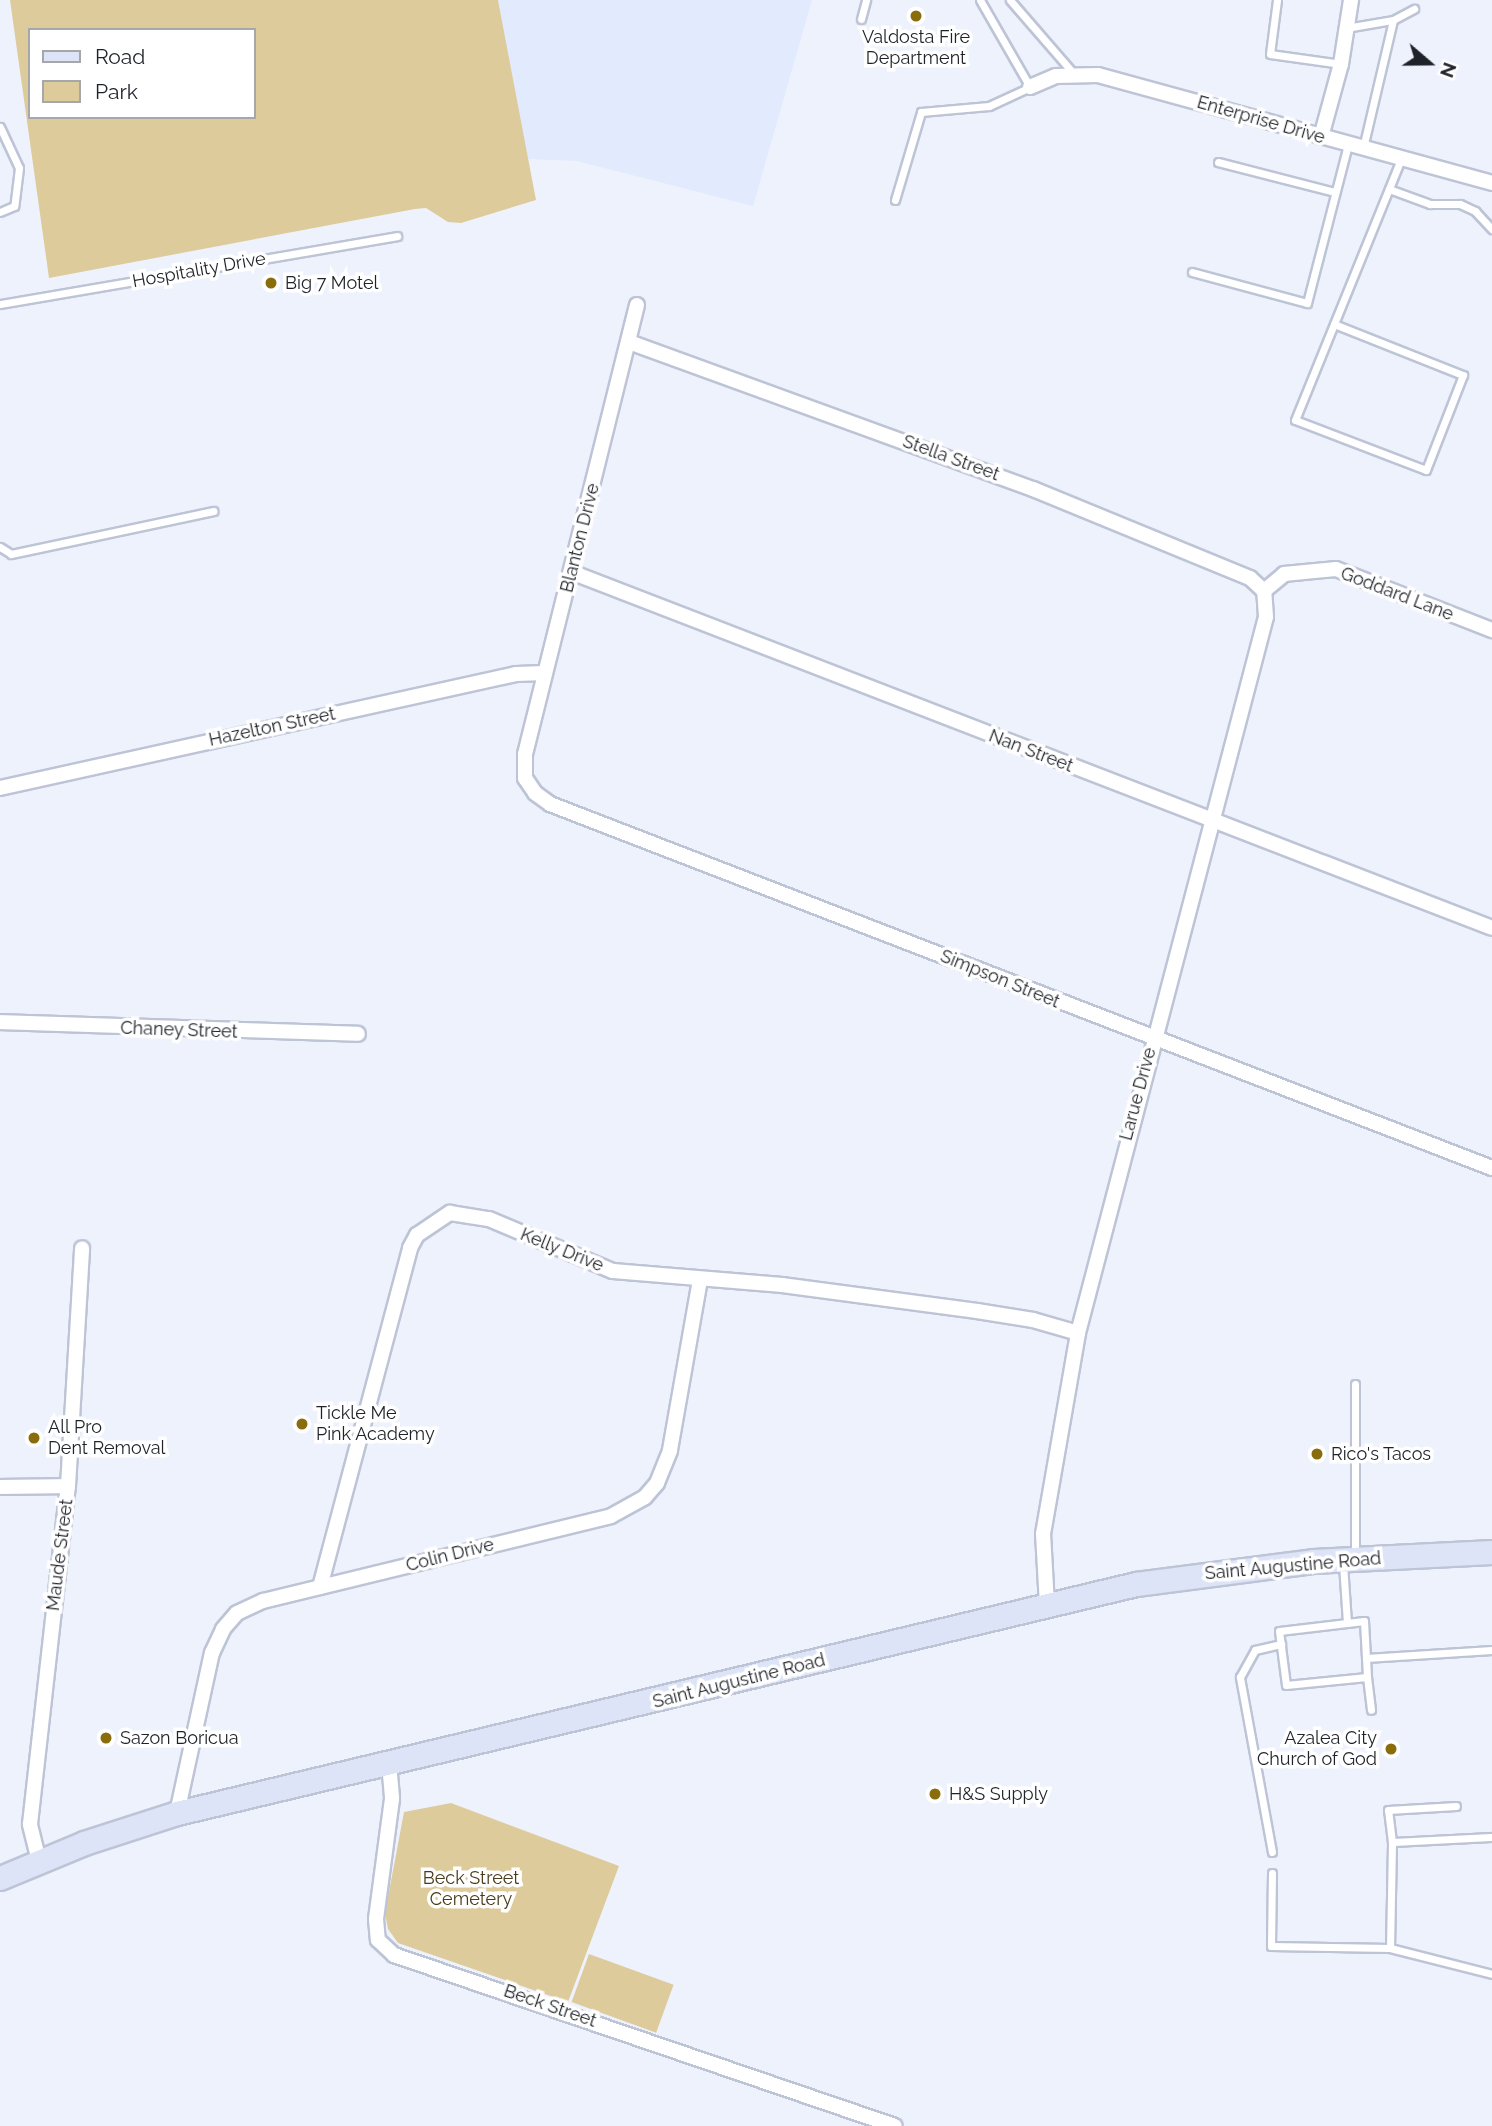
<!DOCTYPE html>
<style>
body{margin:0}
#map{position:relative;width:1492px;height:2126px;overflow:hidden;background:#eef2fd;font-family:Raleway,sans-serif}
div>[style]{position:absolute}
.built>*{inset:0;background:#e2eafe}
.green>*{inset:0;background:#ddcb9b;transform-origin:0 0}
.roads{filter:drop-shadow(2px 0 #bdc4d6) drop-shadow(-2px 0 #bdc4d6) drop-shadow(0 2px #bdc4d6) drop-shadow(0 -2px #bdc4d6)}
.lane>*{height:7px;margin:-3.5px;padding:0 3.5px;transform-origin:3.5px;border-radius:3.5px;background:#fff}
.street>*{height:14px;margin:-7px;padding:0 7px;transform-origin:7px;border-radius:7px;background:#fff}
.primary>*{height:23px;margin:-11.5px;padding:0 11.5px;transform-origin:11.5px;border-radius:11.5px;background:#dde4f7}
.dots>*{width:19px;height:19px;translate:-50% -50%;box-sizing:border-box;border:4px solid #fff;border-radius:50%}
span{translate:-50% -50%;white-space:nowrap;text-align:center;line-height:1.15;-webkit-text-stroke:7px #fff;paint-order:stroke}
.poi-label{font-size:18px;color:#1f2228}
.left{translate:0 -50%;text-align:left}
.right{translate:-100% -50%;text-align:right}
.street-label{font-size:18px;color:#1f2228}
.park-label{font-size:18px;color:#493c1a}
.legend{position:absolute;left:28px;top:28px;width:228px;height:91px;box-sizing:border-box;background:#fff;border:2px solid #a5a7a9;margin:0;padding:9px 12px;list-style:none;font-size:21px;color:#1f2228}
.legend li{display:flex;align-items:center;gap:14px;height:35px}
.legend b{width:35px;border:2px solid #a5a7a9}
.north{position:absolute;left:1394px;top:28px;width:70px;height:70px;-webkit-text-stroke:5px #fff;paint-order:stroke;rotate:110deg;font-size:19px;font-weight:700;line-height:28px;text-align:center;color:#1f2228}
.north::after{content:'';display:block;margin:auto;width:24px;height:32px;background:#1f2228;clip-path:polygon(50% 0,100% 100%,50% 72%,0 100%)}
</style>
<div id="map">
<div class="built">
<i style="clip-path:polygon(498px 0,812px 0,753px 206px,577px 161px,528px 159px)"></i>
</div>
<div class="green">
<i style="clip-path:polygon(evenodd,10px 0,498px 0,536px 200px,461px 223px,448px 222px,426px 208px,415px 209px,49px 278px,10px 0,30px 30px,254px 30px,254px 117px,30px 117px,30px 30px)"></i>
<i style="clip-path:polygon(451px 1803px,619px 1866px,568px 2002px,398px 1943px,388px 1929px,385px 1913px,404px 1812px)"></i>
<i style="left:589px;top:1954px;width:90px;height:51px;rotate:20deg"></i>
</div>
<div class="roads">
<div class="lane">
<i style="left:1010px;top:0;width:99px;rotate:49.1deg"></i>
<i style="left:1277px;top:0;width:54px;rotate:97.4deg"></i>
<i style="left:1270px;top:54px;width:72px;rotate:8deg"></i>
<i style="left:861px;top:19px;width:20px;rotate:-75deg"></i>
<i style="left:1346px;top:28px;width:48px;rotate:-9.7deg"></i>
<i style="left:0;top:127px;width:45px;rotate:65.1deg"></i>
<i style="left:19px;top:168px;width:38px;rotate:97deg"></i>
<i style="left:14px;top:206px;width:15px;rotate:157deg"></i>
<i style="left:1363px;top:148px;width:131px;rotate:-76.8deg"></i>
<i style="left:1393px;top:20px;width:24px;rotate:-28deg"></i>
<i style="left:1218px;top:162px;width:121px;rotate:14.4deg"></i>
<i style="left:1389px;top:189px;width:44px;rotate:20.1deg"></i>
<i style="left:1430px;top:204px;width:30px"></i>
<i style="left:1460px;top:204px;width:17px;rotate:25deg"></i>
<i style="left:1475px;top:211px;width:25px;rotate:47deg"></i>
<i style="left:895px;top:200px;width:92px;rotate:-73.5deg"></i>
<i style="left:921px;top:112px;width:68px;rotate:-5deg"></i>
<i style="left:989px;top:106px;width:45px;rotate:-24.9deg"></i>
<i style="left:1030px;top:87px;width:100px;rotate:-119.9deg"></i>
<i style="left:1192px;top:272px;width:119px;rotate:15.1deg"></i>
<i style="left:1307px;top:303px;width:164px;rotate:-75.5deg"></i>
<i style="left:0;top:304px;width:403px;rotate:-9.7deg"></i>
<i style="left:1334px;top:324px;width:139px;rotate:21.6deg"></i>
<i style="left:1463px;top:375px;width:102px;rotate:111.3deg"></i>
<i style="left:1426px;top:470px;width:140px;rotate:-159.1deg"></i>
<i style="left:1295px;top:420px;width:282px;rotate:-67.9deg"></i>
<i style="left:0;top:547px;width:13px;rotate:32deg"></i>
<i style="left:11px;top:554px;width:207px;rotate:-12deg"></i>
<i style="left:1355px;top:1384px;width:170px;rotate:90deg"></i>
<i style="left:1343px;top:1564px;width:59px;rotate:86.1deg"></i>
<i style="left:1347px;top:1623px;width:68px;rotate:173.3deg"></i>
<i style="left:1279px;top:1631px;width:54px;rotate:82.6deg"></i>
<i style="left:1286px;top:1685px;width:81px;rotate:-5.6deg"></i>
<i style="left:1367px;top:1677px;width:33px;rotate:83deg"></i>
<i style="left:1347px;top:1623px;width:17px;rotate:-7deg"></i>
<i style="left:1364px;top:1621px;width:56px;rotate:86.9deg"></i>
<i style="left:1366px;top:1658px;width:126px;rotate:-3.6deg"></i>
<i style="left:1392px;top:1842px;width:32px;rotate:-97deg"></i>
<i style="left:1388px;top:1810px;width:68px;rotate:-3.4deg"></i>
<i style="left:1272px;top:1852px;width:178px;rotate:-100.4deg"></i>
<i style="left:1240px;top:1677px;width:31px;rotate:-61deg"></i>
<i style="left:1255px;top:1650px;width:27px;rotate:-13deg"></i>
<i style="left:1272px;top:1873px;width:73px;rotate:90.8deg"></i>
<i style="left:1271px;top:1946px;width:119px;rotate:1deg"></i>
<i style="left:1390px;top:1948px;width:105px;rotate:14.3deg"></i>
<i style="left:1390px;top:1948px;width:106px;rotate:-88.9deg"></i>
<i style="left:1392px;top:1842px;width:100px;rotate:-2.9deg"></i>
</div>
<div class="street">
<i style="left:1030px;top:87px;width:28px;rotate:-23deg"></i>
<i style="left:1056px;top:76px;width:42px;rotate:-1.4deg"></i>
<i style="left:1098px;top:75px;width:409px;rotate:15.3deg"></i>
<i style="left:1321px;top:137px;width:76px;rotate:-74.7deg"></i>
<i style="left:1341px;top:64px;width:65px;rotate:-81.1deg"></i>
<i style="left:637px;top:305px;width:463px;rotate:104deg"></i>
<i style="left:525px;top:754px;width:24px;rotate:90deg"></i>
<i style="left:525px;top:778px;width:18px;rotate:56deg"></i>
<i style="left:535px;top:793px;width:19px;rotate:36deg"></i>
<i style="left:550px;top:804px;width:1010px;rotate:21.13deg"></i>
<i style="left:629px;top:342px;width:430px;rotate:20deg"></i>
<i style="left:1033px;top:489px;width:235px;rotate:22.3deg"></i>
<i style="left:1250px;top:578px;width:19px;rotate:43deg"></i>
<i style="left:571px;top:572px;width:987px;rotate:21.13deg"></i>
<i style="left:1264px;top:591px;width:26px;rotate:-40deg"></i>
<i style="left:1284px;top:574px;width:52px;rotate:-5.5deg"></i>
<i style="left:1336px;top:569px;width:168px;rotate:21.4deg"></i>
<i style="left:0;top:788px;width:528px;rotate:-12.46deg"></i>
<i style="left:516px;top:674px;width:29px;rotate:-2deg"></i>
<i style="left:0;top:1022px;width:358px;rotate:1.9deg"></i>
<i style="left:0;top:1487px;width:68px;rotate:-0.8deg"></i>
<i style="left:320px;top:1587px;width:351px;rotate:-75.1deg"></i>
<i style="left:410px;top:1248px;width:15px;rotate:-62deg"></i>
<i style="left:417px;top:1235px;width:40px;rotate:-34deg"></i>
<i style="left:450px;top:1213px;width:39px;rotate:9deg"></i>
<i style="left:489px;top:1219px;width:134px;rotate:22.8deg"></i>
<i style="left:613px;top:1271px;width:170px;rotate:4.7deg"></i>
<i style="left:782px;top:1285px;width:197px;rotate:7.6deg"></i>
<i style="left:977px;top:1311px;width:57px;rotate:9.1deg"></i>
<i style="left:1033px;top:1320px;width:47px;rotate:16.1deg"></i>
<i style="left:1047px;top:1605px;width:71px;rotate:-93.2deg"></i>
<i style="left:1043px;top:1534px;width:204px;rotate:-80.1deg"></i>
<i style="left:1078px;top:1333px;width:740px;rotate:-75.29deg"></i>
<i style="left:1266px;top:617px;width:26px;rotate:-94deg"></i>
<i style="left:389px;top:1763px;width:36px;rotate:85deg"></i>
<i style="left:392px;top:1799px;width:121px;rotate:97.6deg"></i>
<i style="left:376px;top:1919px;width:21px;rotate:85deg"></i>
<i style="left:378px;top:1940px;width:22px;rotate:43deg"></i>
<i style="left:394px;top:1955px;width:529px;rotate:18.85deg"></i>
<i style="left:177px;top:1813px;width:164px;rotate:-77.7deg"></i>
<i style="left:212px;top:1653px;width:26px;rotate:-65deg"></i>
<i style="left:223px;top:1629px;width:21px;rotate:-49deg"></i>
<i style="left:237px;top:1613px;width:29px;rotate:-25deg"></i>
<i style="left:263px;top:1601px;width:358px;rotate:-13.7deg"></i>
<i style="left:611px;top:1516px;width:39px;rotate:-29deg"></i>
<i style="left:645px;top:1497px;width:18px;rotate:-49deg"></i>
<i style="left:657px;top:1483px;width:35px;rotate:-68deg"></i>
<i style="left:670px;top:1450px;width:173px;rotate:-80deg"></i>
<i style="left:39px;top:1861px;width:38px;rotate:-104deg"></i>
<i style="left:30px;top:1824px;width:340px;rotate:-83.6deg"></i>
<i style="left:68px;top:1486px;width:238px;rotate:-86.6deg"></i>
</div>
<div class="primary">
<i style="left:0;top:1878px;width:91px;rotate:-22.6deg"></i>
<i style="left:84px;top:1843px;width:98px;rotate:-17.9deg"></i>
<i style="left:177px;top:1813px;width:986px;rotate:-13.43deg"></i>
<i style="left:1136px;top:1584px;width:178px;rotate:-7.4deg"></i>
<i style="left:1313px;top:1561px;width:179px;rotate:-2.9deg"></i>
</div>
</div>
<div class="dots">
<i style="left:916px;top:16px;background:#896c0b"></i>
<i style="left:271px;top:283px;background:#896c0b"></i>
<i style="left:302px;top:1424px;background:#896c0b"></i>
<i style="left:34px;top:1438px;background:#896c0b"></i>
<i style="left:1317px;top:1454px;background:#896c0b"></i>
<i style="left:106px;top:1738px;background:#896c0b"></i>
<i style="left:1391px;top:1749px;background:#896c0b"></i>
<i style="left:935px;top:1794px;background:#896c0b"></i>
</div>
<div class="poi-label">
<span style="left:916px;top:48px">Valdosta Fire<br>Department</span>
<span class="left" style="left:285px;top:283px">Big 7 Motel</span>
<span class="left" style="left:316px;top:1424px">Tickle Me<br>Pink Academy</span>
<span class="left" style="left:48px;top:1438px">All Pro<br>Dent Removal</span>
<span class="left" style="left:1331px;top:1454px">Rico's Tacos</span>
<span class="left" style="left:120px;top:1738px">Sazon Boricua</span>
<span class="right" style="left:1377px;top:1749px">Azalea City<br>Church of God</span>
<span class="left" style="left:949px;top:1794px">H&amp;S Supply</span>
</div>
<div class="street-label">
<span style="left:1261px;top:120px;rotate:16deg">Enterprise Drive</span>
<span style="left:199px;top:270px;rotate:-10deg">Hospitality Drive</span>
<span style="left:951px;top:458px;rotate:20deg">Stella Street</span>
<span style="left:580px;top:538px;rotate:-76deg">Blanton Drive</span>
<span style="left:1397px;top:594px;rotate:21deg">Goddard Lane</span>
<span style="left:272px;top:727px;rotate:-12deg">Hazelton Street</span>
<span style="left:1031px;top:751px;rotate:21deg">Nan Street</span>
<span style="left:1000px;top:979px;rotate:22deg">Simpson Street</span>
<span style="left:179px;top:1030px;rotate:2deg">Chaney Street</span>
<span style="left:1138px;top:1094px;rotate:-75deg">Larue Drive</span>
<span style="left:562px;top:1250px;rotate:22deg">Kelly Drive</span>
<span style="left:60px;top:1555px;rotate:-83deg">Maude Street</span>
<span style="left:450px;top:1555px;rotate:-14deg">Colin Drive</span>
<span style="left:1293px;top:1566px;rotate:-5deg">Saint Augustine Road</span>
<span style="left:739px;top:1681px;rotate:-14deg">Saint Augustine Road</span>
<span style="left:550px;top:2006px;rotate:19deg">Beck Street</span>
</div>
<div class="park-label">
<span style="left:471px;top:1889px">Beck Street<br>Cemetery</span>
</div>
<ul class="legend">
<li><b style="height:9px;background:#dde4f7"></b>Road</li>
<li><b style="height:19px;background:#ddcb9b"></b>Park</li>
</ul>
<div class="north">N</div>
</div>
